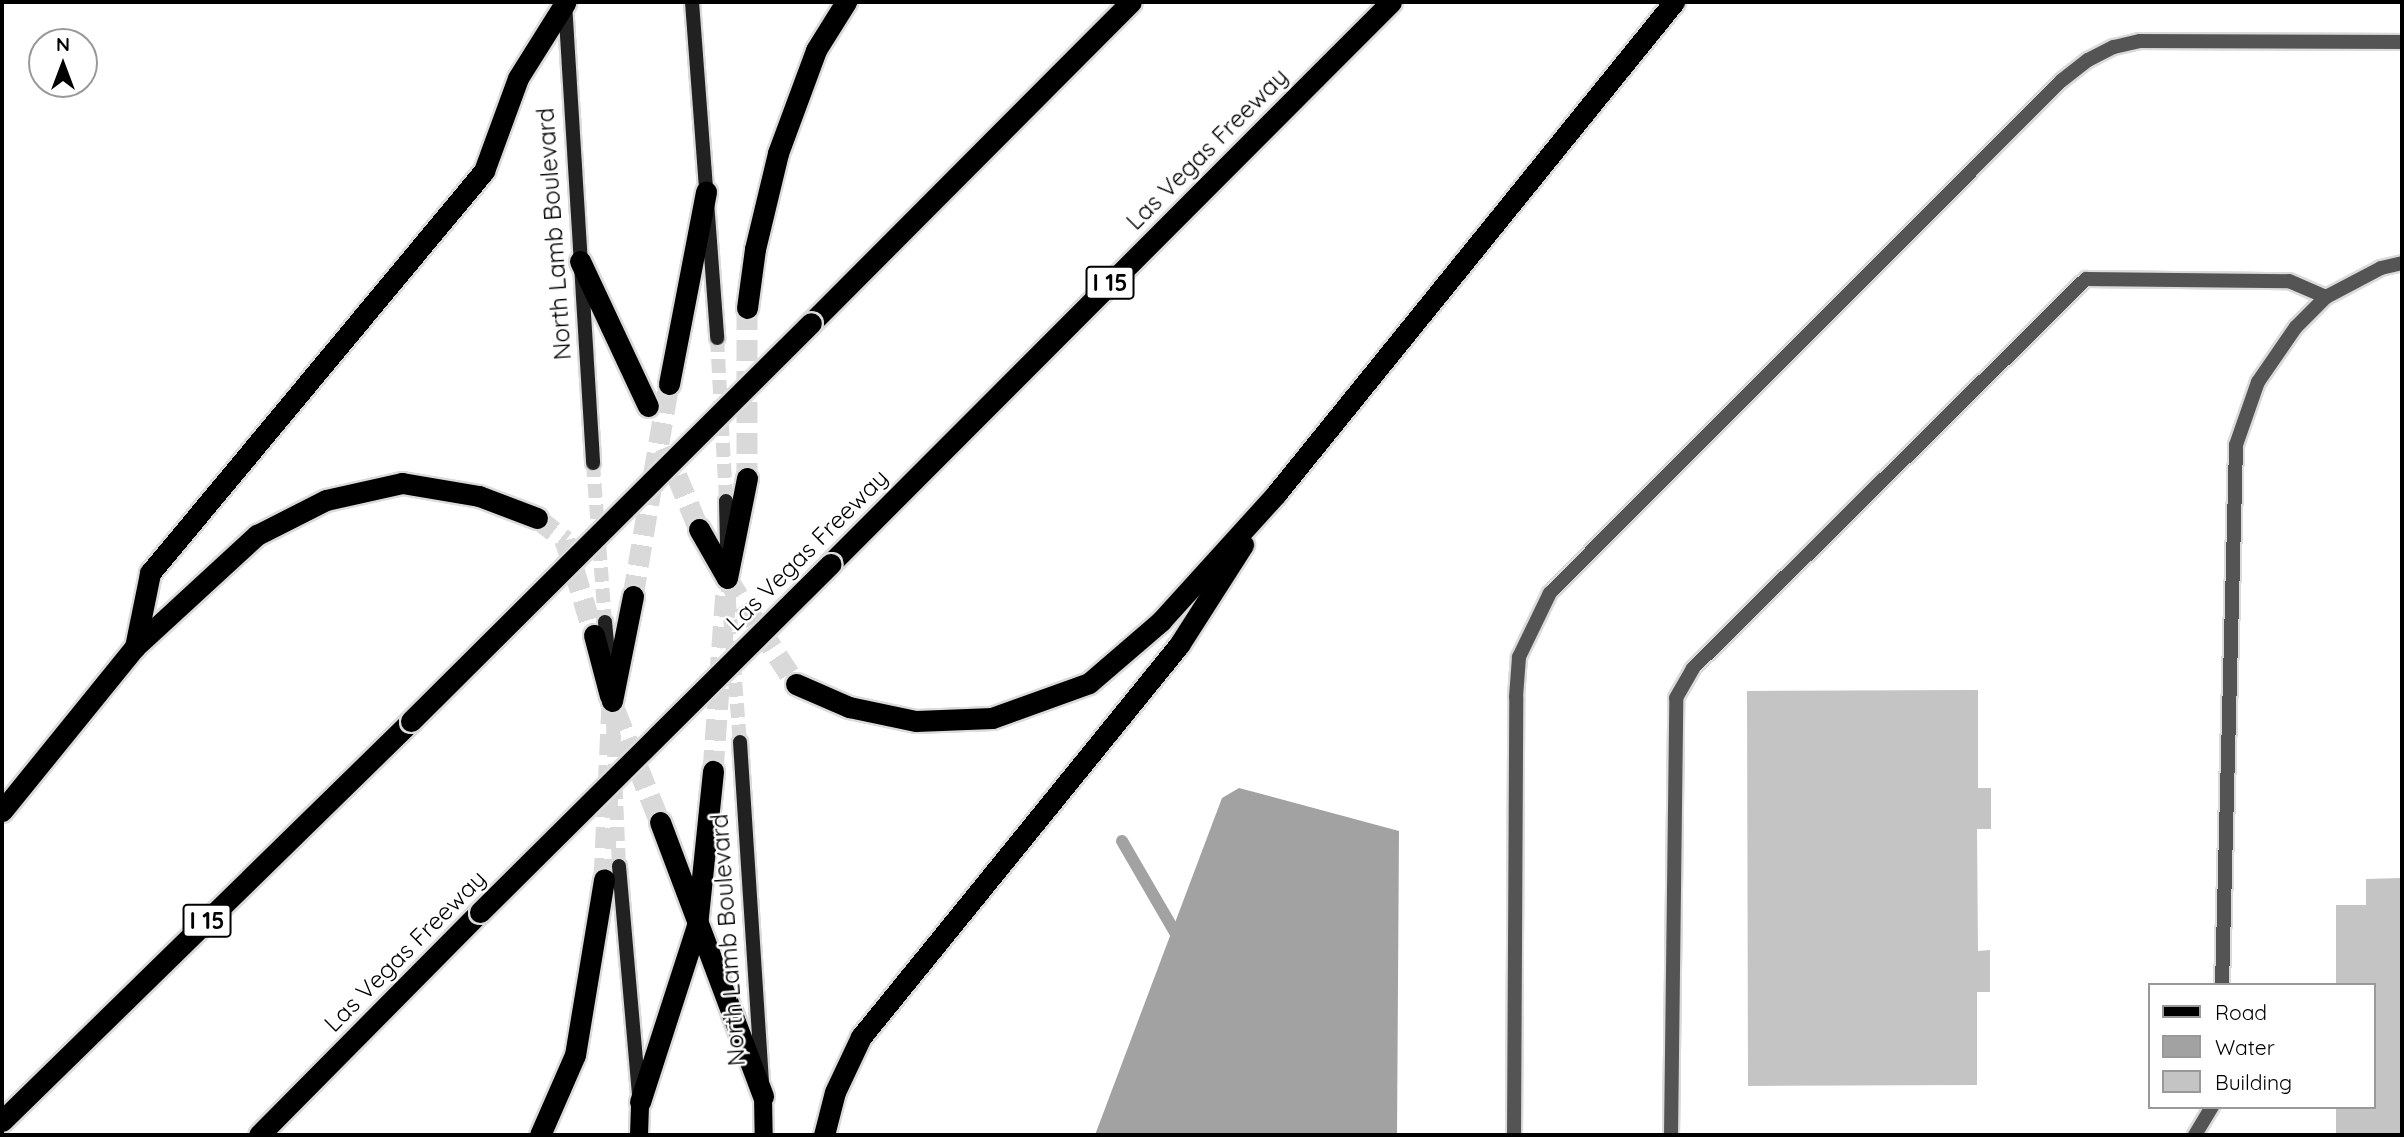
<!DOCTYPE html>
<style>
body{margin:0}
#map{position:relative;width:2404px;height:1137px;overflow:hidden;background:#fff;font-family:Quicksand,sans-serif}
div>[style]{position:absolute}
.water>*{inset:0;background:#a2a2a2}
.stream>*{height:12px;margin:-6px;padding:0 6px;transform-origin:6px;border-radius:6px;background:#a2a2a2}
.building>*{inset:0;background:#c4c4c4}
.secondary-tunnel>*{height:14px;margin-top:-7px;transform-origin:0;background:repeating-linear-gradient(90deg,#d9d9d9 0 14px,transparent 0 21px)}
.highway-tunnel>*{height:21px;margin-top:-10.5px;transform-origin:0;background:repeating-linear-gradient(90deg,#d9d9d9 0 21px,transparent 0 31px)}
.roads{filter:drop-shadow(2px 0 #dbdbdb) drop-shadow(-2px 0 #dbdbdb) drop-shadow(0 2px #dbdbdb) drop-shadow(0 -2px #dbdbdb)}
.lane>*{height:14px;margin:-7px;padding:0 7px;transform-origin:7px;border-radius:7px;background:#545454}
.secondary>*{height:14px;margin:-7px;padding:0 7px;transform-origin:7px;border-radius:7px;background:#212121}
.primary>*{height:18px;margin:-9px;padding:0 9px;transform-origin:9px;border-radius:9px;background:#000}
.highway>*{height:21px;margin:-10.5px;padding:0 10.5px;transform-origin:10.5px;border-radius:10.5px;background:#000}
.bridges{filter:drop-shadow(2px 0 #dbdbdb) drop-shadow(-2px 0 #dbdbdb) drop-shadow(0 2px #dbdbdb) drop-shadow(0 -2px #dbdbdb)}
.highway-bridge>*{height:21px;margin:-10.5px;padding:0 10.5px;transform-origin:10.5px;border-radius:10.5px;background:#000}
span{translate:-50% -50%;white-space:nowrap;text-align:center;line-height:1.15;-webkit-text-stroke:5px #fff;paint-order:stroke}
.shield-label span{padding:2px 5px;background:#fff;border:2px solid;border-radius:5px;-webkit-text-stroke-width:0}
.shield-label{font-size:23px;color:#000;font-weight:700}
.street-label{font-size:24px;color:#000}
.frame{position:absolute;inset:0;border:4px solid #000;pointer-events:none}
.legend{position:absolute;left:2148px;top:983px;width:228px;height:126px;box-sizing:border-box;background:#fff;border:2px solid #999;margin:0;padding:9px 12px;list-style:none;font-size:21px;color:#000}
.legend li{display:flex;align-items:center;gap:14px;height:35px}
.legend b{width:35px;border:2px solid #999}
.north{position:absolute;left:28px;top:28px;width:70px;height:70px;box-sizing:border-box;background:#fff;border:2px solid #999;border-radius:50%;rotate:0deg;font-size:19px;font-weight:700;line-height:28px;text-align:center;color:#000}
.north::after{content:'';display:block;margin:auto;width:24px;height:32px;background:#000;clip-path:polygon(50% 0,100% 100%,50% 72%,0 100%)}
</style>
<div id="map">
<div class="water">
<i style="clip-path:polygon(1239px 788px,1399px 831px,1397px 1135px,1095px 1135px,1222px 798px)"></i>
</div>
<div class="stream">
<i style="left:1122px;top:841px;width:116px;rotate:59.9deg"></i>
</div>
<div class="building">
<i style="clip-path:polygon(1978px 690px,1978px 788px,1991px 788px,1991px 829px,1977px 829px,1978px 951px,1990px 950px,1990px 992px,1977px 992px,1977px 1085px,1748px 1086px,1747px 691px)"></i>
<i style="clip-path:polygon(2402px 878px,2402px 1135px,2336px 1135px,2336px 1107px,2374px 1107px,2374px 985px,2336px 985px,2336px 905px,2366px 905px,2366px 879px)"></i>
</div>
<div class="secondary-tunnel">
<i style="left:717px;top:338px;width:163px;rotate:86.8deg"></i>
<i style="left:593px;top:463px;width:159px;rotate:85.7deg"></i>
<i style="left:727px;top:578px;width:165px;rotate:85.5deg"></i>
<i style="left:612px;top:701px;width:165px;rotate:87.6deg"></i>
</div>
<div class="highway-tunnel">
<i style="left:747px;top:308px;width:170px;rotate:90deg"></i>
<i style="left:665px;top:447px;width:89px;rotate:67.5deg"></i>
<i style="left:537px;top:518px;width:36px;rotate:38deg"></i>
<i style="left:565px;top:540px;width:99px;rotate:73deg"></i>
<i style="left:727px;top:578px;width:126px;rotate:56.9deg"></i>
<i style="left:633px;top:596px;width:215px;rotate:-80.4deg"></i>
<i style="left:615px;top:710px;width:121px;rotate:68.1deg"></i>
<i style="left:713px;top:771px;width:194px;rotate:-85.9deg"></i>
<i style="left:604px;top:879px;width:178px;rotate:-87.4deg"></i>
</div>
<div class="roads">
<div class="lane">
<i style="left:2222px;top:985px;width:540px;rotate:-88.51deg"></i>
<i style="left:2236px;top:445px;width:67px;rotate:-70.8deg"></i>
<i style="left:2258px;top:382px;width:67px;rotate:-55.4deg"></i>
<i style="left:2296px;top:327px;width:42px;rotate:-45deg"></i>
<i style="left:2326px;top:297px;width:62px;rotate:-27.8deg"></i>
<i style="left:2381px;top:268px;width:22px;rotate:-13deg"></i>
<i style="left:1514px;top:1135px;width:438px;rotate:-89.7deg"></i>
<i style="left:1516px;top:697px;width:40px;rotate:-85.7deg"></i>
<i style="left:1519px;top:657px;width:71px;rotate:-64.2deg"></i>
<i style="left:1550px;top:593px;width:723px;rotate:-45.06deg"></i>
<i style="left:2061px;top:81px;width:34px;rotate:-38deg"></i>
<i style="left:2088px;top:60px;width:29px;rotate:-27deg"></i>
<i style="left:2114px;top:47px;width:27px;rotate:-13deg"></i>
<i style="left:2140px;top:41px;width:262px;rotate:0.2deg"></i>
<i style="left:1671px;top:1135px;width:437px;rotate:-89.3deg"></i>
<i style="left:1676px;top:698px;width:34px;rotate:-60deg"></i>
<i style="left:1693px;top:668px;width:553px;rotate:-44.71deg"></i>
<i style="left:2086px;top:279px;width:203px;rotate:0.6deg"></i>
<i style="left:2289px;top:281px;width:40px;rotate:23.4deg"></i>
<i style="left:2195px;top:1135px;width:33px;rotate:-59deg"></i>
</div>
<div class="secondary">
<i style="left:692px;top:2px;width:337px;rotate:85.7deg"></i>
<i style="left:565px;top:3px;width:461px;rotate:86.5deg"></i>
<i style="left:726px;top:501px;width:44px;rotate:88.7deg"></i>
<i style="left:605px;top:622px;width:41px;rotate:84.4deg"></i>
<i style="left:740px;top:742px;width:339px;rotate:86.3deg"></i>
<i style="left:619px;top:866px;width:230px;rotate:85deg"></i>
</div>
<div class="primary">
<i style="left:763px;top:1096px;width:39px;rotate:89deg"></i>
<i style="left:639px;top:1135px;width:33px;rotate:-88deg"></i>
</div>
<div class="highway">
<i style="left:580px;top:261px;width:160px;rotate:64.9deg"></i>
<i style="left:747px;top:308px;width:60px;rotate:-82.3deg"></i>
<i style="left:755px;top:249px;width:99px;rotate:-76.5deg"></i>
<i style="left:778px;top:153px;width:110px;rotate:-69.7deg"></i>
<i style="left:816px;top:50px;width:57px;rotate:-58deg"></i>
<i style="left:811px;top:323px;width:453px;rotate:-45.1deg"></i>
<i style="left:669px;top:384px;width:196px;rotate:-79.1deg"></i>
<i style="left:699px;top:529px;width:56px;rotate:60.3deg"></i>
<i style="left:830px;top:564px;width:794px;rotate:-45.05deg"></i>
<i style="left:727px;top:578px;width:102px;rotate:-78.7deg"></i>
<i style="left:594px;top:635px;width:63px;rotate:75.3deg"></i>
<i style="left:135px;top:647px;width:76px;rotate:-78.5deg"></i>
<i style="left:150px;top:573px;width:523px;rotate:-50.28deg"></i>
<i style="left:484px;top:171px;width:99px;rotate:-69.9deg"></i>
<i style="left:518px;top:78px;width:89px;rotate:-57.9deg"></i>
<i style="left:796px;top:684px;width:58px;rotate:23.5deg"></i>
<i style="left:849px;top:707px;width:68px;rotate:11.8deg"></i>
<i style="left:916px;top:721px;width:76px;rotate:-2.3deg"></i>
<i style="left:992px;top:718px;width:103px;rotate:-19.8deg"></i>
<i style="left:1089px;top:683px;width:95px;rotate:-40.7deg"></i>
<i style="left:1161px;top:621px;width:171px;rotate:-47.8deg"></i>
<i style="left:1276px;top:494px;width:633px;rotate:-51.03deg"></i>
<i style="left:612px;top:701px;width:107px;rotate:-78.7deg"></i>
<i style="left:2px;top:811px;width:211px;rotate:-51deg"></i>
<i style="left:135px;top:647px;width:166px;rotate:-42.6deg"></i>
<i style="left:257px;top:535px;width:77px;rotate:-26.9deg"></i>
<i style="left:326px;top:500px;width:78px;rotate:-12.6deg"></i>
<i style="left:402px;top:483px;width:78px;rotate:9.6deg"></i>
<i style="left:479px;top:496px;width:62px;rotate:20.8deg"></i>
<i style="left:660px;top:822px;width:293px;rotate:69.4deg"></i>
<i style="left:640px;top:1102px;width:185px;rotate:-72.1deg"></i>
<i style="left:697px;top:926px;width:156px;rotate:-84.1deg"></i>
<i style="left:2px;top:1121px;width:572px;rotate:-44.36deg"></i>
<i style="left:259px;top:1135px;width:314px;rotate:-45.3deg"></i>
<i style="left:540px;top:1135px;width:87px;rotate:-66.4deg"></i>
<i style="left:575px;top:1055px;width:178px;rotate:-80.6deg"></i>
<i style="left:824px;top:1135px;width:44px;rotate:-75.7deg"></i>
<i style="left:835px;top:1092px;width:61px;rotate:-64.7deg"></i>
<i style="left:861px;top:1037px;width:505px;rotate:-50.95deg"></i>
<i style="left:1179px;top:645px;width:119px;rotate:-57.4deg"></i>
</div>
</div>
<div class="bridges">
<div class="highway-bridge">
<i style="left:411px;top:721px;width:564px;rotate:-44.86deg"></i>
<i style="left:480px;top:912px;width:494px;rotate:-44.8deg"></i>
</div>
</div>
<div class="shield-label">
<span style="left:1110px;top:283px">I 15</span>
<span style="left:207px;top:921px">I 15</span>
</div>
<div class="street-label">
<span style="left:1207px;top:149px;rotate:-45deg">Las Vegas Freeway</span>
<span style="left:554px;top:234px;rotate:-94deg">North Lamb Boulevard</span>
<span style="left:807px;top:550px;rotate:-45deg">Las Vegas Freeway</span>
<span style="left:728px;top:940px;rotate:-94deg">North Lamb Boulevard</span>
<span style="left:405px;top:951px;rotate:-45deg">Las Vegas Freeway</span>
</div>
<div class="frame"></div>
<ul class="legend">
<li><b style="height:9px;background:#000"></b>Road</li>
<li><b style="height:19px;background:#a2a2a2"></b>Water</li>
<li><b style="height:19px;background:#c4c4c4"></b>Building</li>
</ul>
<div class="north">N</div>
</div>
